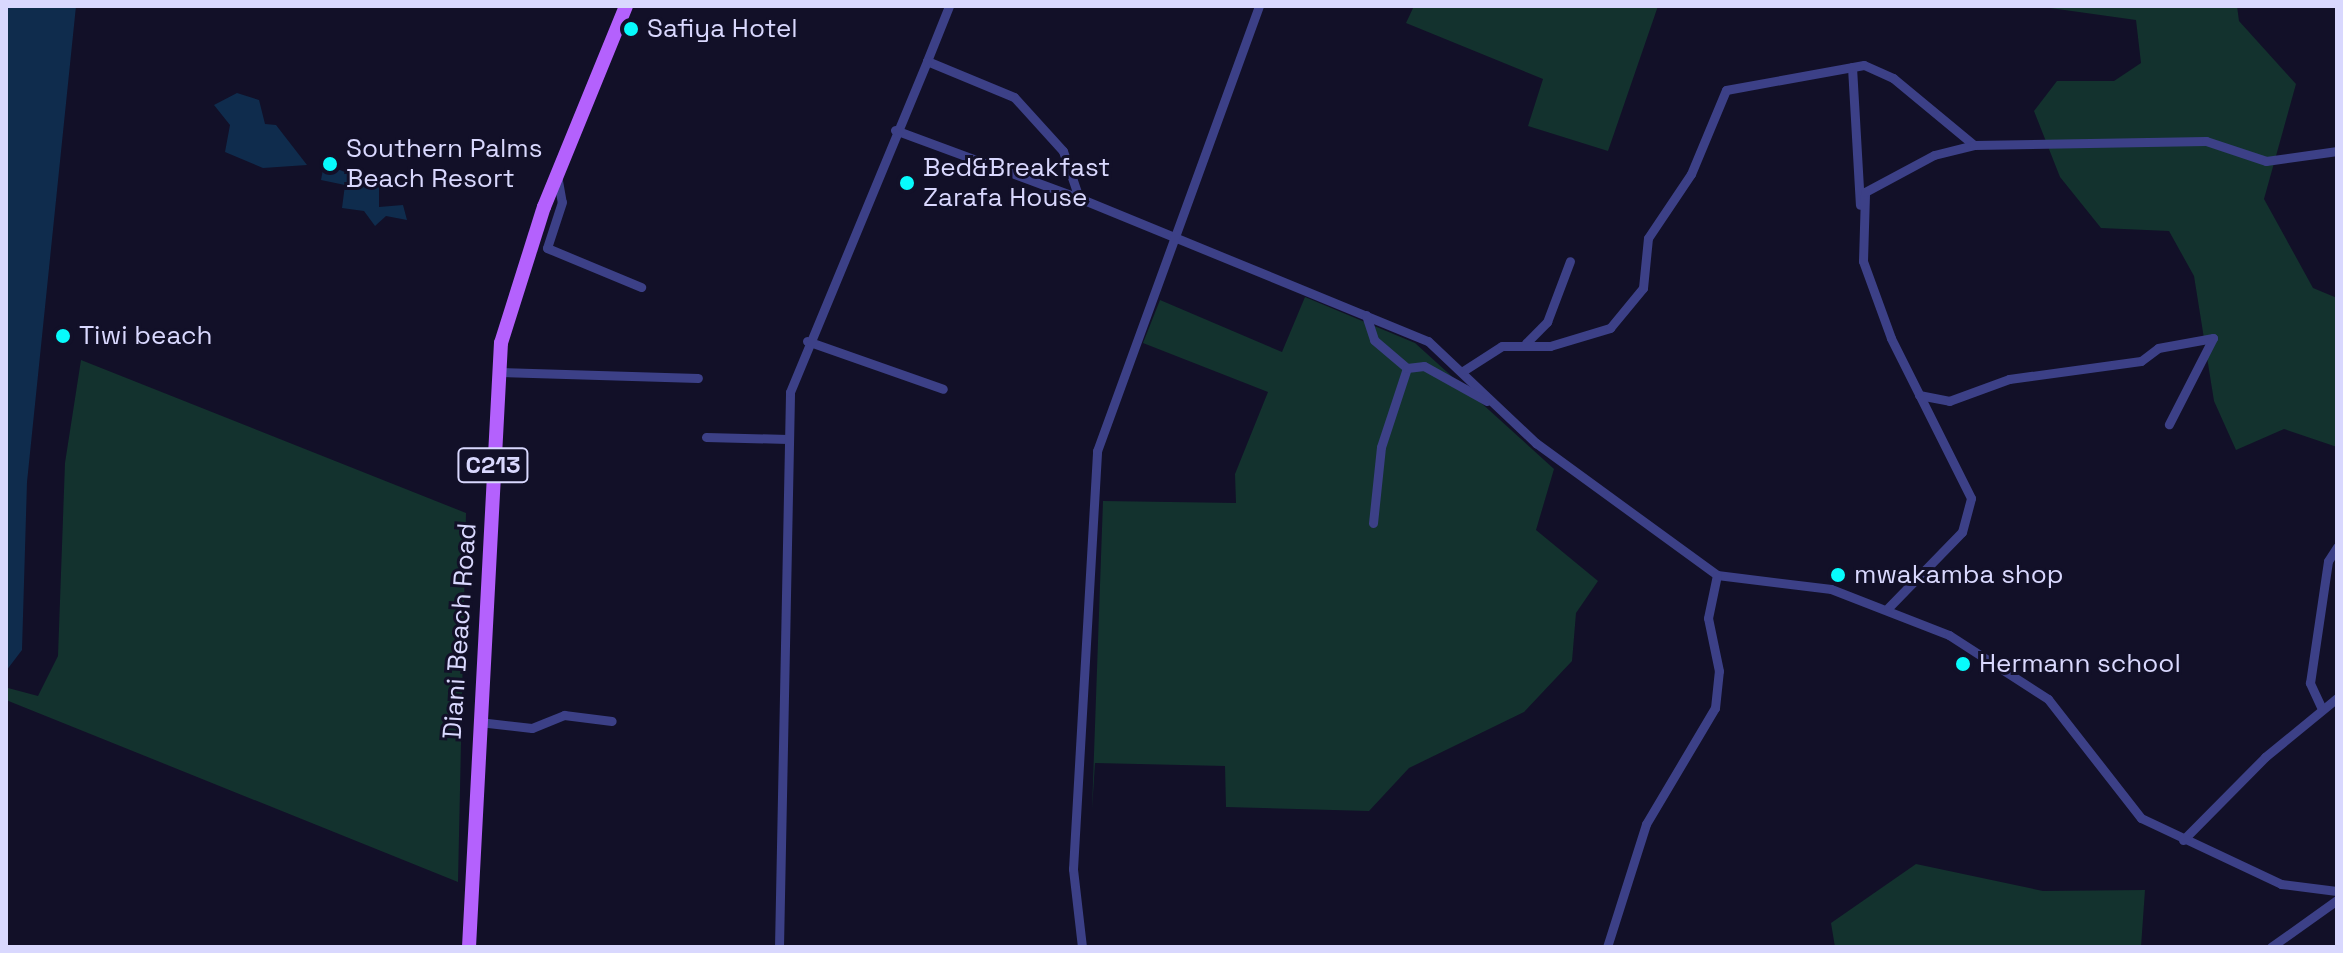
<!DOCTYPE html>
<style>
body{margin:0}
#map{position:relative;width:2343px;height:953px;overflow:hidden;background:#121028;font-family:"Space Grotesk",sans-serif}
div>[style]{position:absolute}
.green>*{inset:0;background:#13322e}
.water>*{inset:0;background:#0f2c4d}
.street>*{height:9px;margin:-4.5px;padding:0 4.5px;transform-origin:4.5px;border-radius:4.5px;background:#3c4087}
.primary>*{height:14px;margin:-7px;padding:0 7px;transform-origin:7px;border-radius:7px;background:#b461fd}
.dots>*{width:22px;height:22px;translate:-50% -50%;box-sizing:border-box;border:4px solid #121028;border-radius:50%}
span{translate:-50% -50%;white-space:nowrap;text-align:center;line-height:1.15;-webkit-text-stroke:6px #121028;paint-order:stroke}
.shield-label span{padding:2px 6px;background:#121028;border:2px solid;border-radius:6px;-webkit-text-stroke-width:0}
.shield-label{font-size:24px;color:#d9d8fe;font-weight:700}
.poi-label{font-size:26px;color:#d9d8fe}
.left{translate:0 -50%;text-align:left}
.street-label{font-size:26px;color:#d9d8fe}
.frame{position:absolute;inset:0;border:8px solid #d9d8fe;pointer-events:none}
</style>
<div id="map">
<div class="green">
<i style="clip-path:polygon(1414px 6px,1658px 6px,1608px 151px,1528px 126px,1543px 79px,1406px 23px)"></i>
<i style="clip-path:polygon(2036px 6px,2237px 6px,2239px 21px,2296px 84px,2264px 199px,2313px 288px,2337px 298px,2337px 447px,2284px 429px,2236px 450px,2214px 401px,2194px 276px,2169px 231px,2101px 228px,2060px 177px,2034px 111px,2057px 81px,2114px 81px,2141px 63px,2136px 20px)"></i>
<i style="clip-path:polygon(1305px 297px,1415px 343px,1554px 469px,1536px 530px,1598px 581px,1576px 613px,1572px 661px,1524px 712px,1409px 768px,1369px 811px,1226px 807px,1225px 766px,1095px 763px,1092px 810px,1103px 501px,1236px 503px,1235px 474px,1268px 392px,1143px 343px,1160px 300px,1282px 352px)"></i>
<i style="clip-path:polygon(81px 360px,466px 513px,458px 882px,6px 700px,8px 688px,38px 696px,58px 656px,65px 463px)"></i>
<i style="clip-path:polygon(1916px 864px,2043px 891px,2145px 890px,2141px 947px,1835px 947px,1831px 923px)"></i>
</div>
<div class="water">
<i style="clip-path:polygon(6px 6px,76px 6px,27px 482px,22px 650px,6px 671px)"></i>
<i style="clip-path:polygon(237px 93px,259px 100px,265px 124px,276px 125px,307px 165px,263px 168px,225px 152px,230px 125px,214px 105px)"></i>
<i style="clip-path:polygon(324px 164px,379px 185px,379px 207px,403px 205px,407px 220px,386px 216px,375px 226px,364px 211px,342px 208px,345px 185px,321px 180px)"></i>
</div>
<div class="street">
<i style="left:949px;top:6px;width:59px;rotate:111.8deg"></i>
<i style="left:927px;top:61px;width:94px;rotate:22.5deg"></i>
<i style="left:1014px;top:97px;width:73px;rotate:47.8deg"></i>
<i style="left:1063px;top:151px;width:50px;rotate:71.2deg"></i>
<i style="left:1079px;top:198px;width:377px;rotate:22.3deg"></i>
<i style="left:1428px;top:341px;width:149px;rotate:43.4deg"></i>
<i style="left:1536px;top:443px;width:224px;rotate:36.1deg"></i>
<i style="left:1717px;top:575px;width:115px;rotate:7deg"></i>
<i style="left:1831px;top:589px;width:127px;rotate:21.3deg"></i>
<i style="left:1949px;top:635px;width:118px;rotate:32.9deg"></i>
<i style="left:2048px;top:699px;width:151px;rotate:52deg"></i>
<i style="left:2141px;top:818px;width:155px;rotate:25.2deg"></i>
<i style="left:2281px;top:884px;width:56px;rotate:7.1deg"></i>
<i style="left:1852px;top:67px;width:138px;rotate:86.7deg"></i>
<i style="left:895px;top:130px;width:196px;rotate:20.3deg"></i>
<i style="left:557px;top:175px;width:27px;rotate:80deg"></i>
<i style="left:562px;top:202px;width:48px;rotate:108.1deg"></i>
<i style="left:547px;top:248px;width:102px;rotate:22.5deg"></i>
<i style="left:1366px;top:315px;width:26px;rotate:72deg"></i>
<i style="left:1374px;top:340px;width:43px;rotate:40.3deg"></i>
<i style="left:807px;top:341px;width:144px;rotate:19.4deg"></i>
<i style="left:1526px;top:343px;width:30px;rotate:-45deg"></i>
<i style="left:1547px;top:322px;width:65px;rotate:-69.3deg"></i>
<i style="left:1463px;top:371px;width:46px;rotate:-32.7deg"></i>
<i style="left:1502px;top:346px;width:48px"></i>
<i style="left:1550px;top:346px;width:63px;rotate:-16.7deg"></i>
<i style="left:1610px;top:328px;width:52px;rotate:-50.5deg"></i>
<i style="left:1643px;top:288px;width:50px;rotate:-84.3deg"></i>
<i style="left:1648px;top:238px;width:77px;rotate:-56.1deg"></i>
<i style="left:1691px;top:174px;width:91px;rotate:-67.4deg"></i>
<i style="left:1726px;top:90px;width:140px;rotate:-10.3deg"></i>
<i style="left:1864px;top:65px;width:32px;rotate:24deg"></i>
<i style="left:1893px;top:78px;width:105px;rotate:39.6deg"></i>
<i style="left:498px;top:372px;width:200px;rotate:1.7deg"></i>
<i style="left:1919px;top:395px;width:31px;rotate:11deg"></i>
<i style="left:1949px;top:401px;width:64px;rotate:-20.1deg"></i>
<i style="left:2009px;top:379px;width:133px;rotate:-7.8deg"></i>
<i style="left:2141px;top:361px;width:21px;rotate:-37deg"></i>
<i style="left:2158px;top:348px;width:56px;rotate:-10.3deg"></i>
<i style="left:2213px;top:338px;width:97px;rotate:117.1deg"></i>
<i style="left:706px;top:437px;width:82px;rotate:1.4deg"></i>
<i style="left:1373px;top:523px;width:76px;rotate:-84deg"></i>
<i style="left:1381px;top:447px;width:83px;rotate:-71.8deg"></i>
<i style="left:1407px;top:368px;width:17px;rotate:-7deg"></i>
<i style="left:1424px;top:366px;width:72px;rotate:29.1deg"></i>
<i style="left:1888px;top:608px;width:106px;rotate:-45.8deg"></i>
<i style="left:1962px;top:532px;width:35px;rotate:-75deg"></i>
<i style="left:1971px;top:498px;width:179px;rotate:-116.6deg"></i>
<i style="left:1891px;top:338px;width:82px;rotate:-110deg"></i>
<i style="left:1863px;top:261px;width:69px;rotate:-88.3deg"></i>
<i style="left:1865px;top:192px;width:78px;rotate:-28.2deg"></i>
<i style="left:1934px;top:155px;width:41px;rotate:-14deg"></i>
<i style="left:1974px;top:145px;width:232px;rotate:-1deg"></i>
<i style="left:2206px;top:141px;width:63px;rotate:18.4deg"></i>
<i style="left:2266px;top:161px;width:72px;rotate:-8deg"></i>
<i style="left:2322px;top:709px;width:29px;rotate:-115deg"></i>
<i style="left:2310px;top:683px;width:123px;rotate:-81.6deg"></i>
<i style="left:2328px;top:561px;width:17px;rotate:-57deg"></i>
<i style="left:479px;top:722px;width:53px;rotate:6.5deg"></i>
<i style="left:532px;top:728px;width:35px;rotate:-22deg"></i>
<i style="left:564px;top:715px;width:48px;rotate:7.1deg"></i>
<i style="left:2183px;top:840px;width:117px;rotate:-45.3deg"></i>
<i style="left:2265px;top:757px;width:93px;rotate:-39.3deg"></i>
<i style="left:779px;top:947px;width:555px;rotate:-88.86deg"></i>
<i style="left:790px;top:392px;width:358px;rotate:-67.5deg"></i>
<i style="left:1082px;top:947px;width:79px;rotate:-96.6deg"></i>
<i style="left:1073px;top:869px;width:419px;rotate:-86.7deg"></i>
<i style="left:1097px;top:451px;width:474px;rotate:-70deg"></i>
<i style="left:1607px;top:947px;width:129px;rotate:-72.4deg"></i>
<i style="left:1646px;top:824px;width:135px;rotate:-59.3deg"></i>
<i style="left:1715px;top:708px;width:37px;rotate:-84deg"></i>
<i style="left:1719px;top:671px;width:54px;rotate:-101.7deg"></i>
<i style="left:1708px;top:618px;width:44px;rotate:-78.2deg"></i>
<i style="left:2271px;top:947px;width:81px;rotate:-35.5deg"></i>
</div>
<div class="primary">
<i style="left:469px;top:947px;width:605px;rotate:-86.97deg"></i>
<i style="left:501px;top:343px;width:143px;rotate:-72.5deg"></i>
<i style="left:544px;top:207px;width:217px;rotate:-67.8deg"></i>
</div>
<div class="dots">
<i style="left:631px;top:29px;background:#07fbfc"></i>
<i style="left:330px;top:164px;background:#07fbfc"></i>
<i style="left:907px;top:183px;background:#07fbfc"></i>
<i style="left:63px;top:336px;background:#07fbfc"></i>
<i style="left:1838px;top:575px;background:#07fbfc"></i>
<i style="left:1963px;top:664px;background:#07fbfc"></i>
</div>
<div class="shield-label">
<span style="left:493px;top:465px">C213</span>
</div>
<div class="poi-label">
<span class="left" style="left:647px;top:29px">Safiya Hotel</span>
<span class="left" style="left:346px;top:164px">Southern Palms<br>Beach Resort</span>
<span class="left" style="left:923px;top:183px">Bed&amp;Breakfast<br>Zarafa House</span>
<span class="left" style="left:79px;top:336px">Tiwi beach</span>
<span class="left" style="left:1854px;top:575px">mwakamba shop</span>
<span class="left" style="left:1979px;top:664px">Hermann school</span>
</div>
<div class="street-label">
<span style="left:460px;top:631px;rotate:-86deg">Diani Beach Road</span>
</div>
<div class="frame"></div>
</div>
